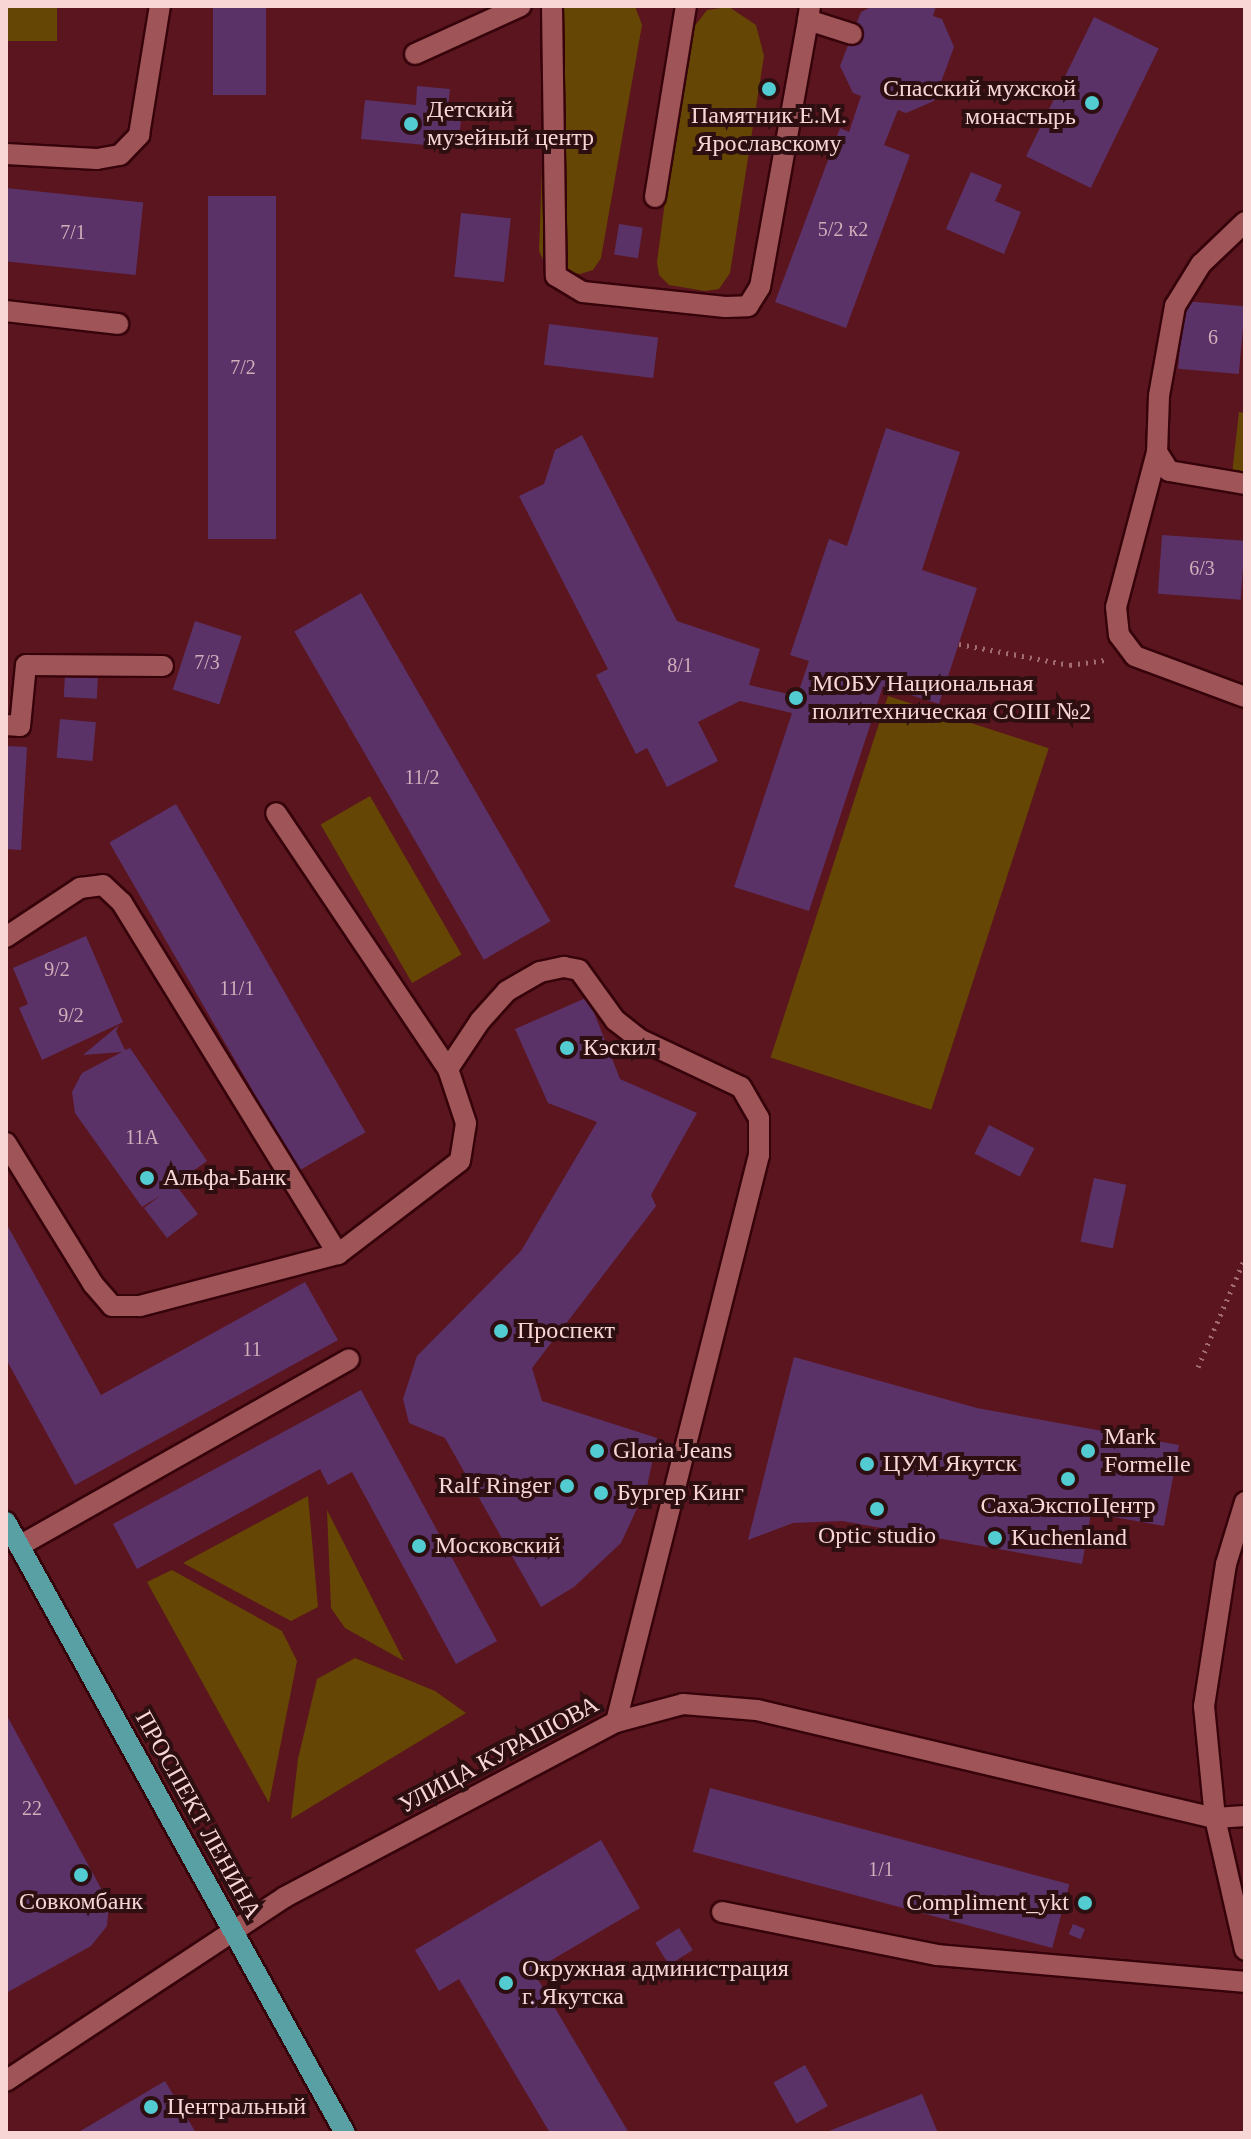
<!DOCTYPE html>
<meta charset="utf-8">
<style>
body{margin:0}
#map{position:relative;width:1251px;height:2139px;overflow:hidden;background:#5a151e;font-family:"Times New Roman",serif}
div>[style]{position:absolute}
.green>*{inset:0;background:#664604;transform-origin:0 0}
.building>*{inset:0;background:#5b3268;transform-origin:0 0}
.path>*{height:5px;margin-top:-2.5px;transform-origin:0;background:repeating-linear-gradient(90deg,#a16b70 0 2px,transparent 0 8px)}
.roads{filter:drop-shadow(2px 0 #36030b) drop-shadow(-2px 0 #36030b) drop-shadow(0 2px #36030b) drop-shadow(0 -2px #36030b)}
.minor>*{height:20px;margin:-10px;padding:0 10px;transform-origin:10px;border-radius:10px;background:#9f5457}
.major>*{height:20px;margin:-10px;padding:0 10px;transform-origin:10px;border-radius:10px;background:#59a0a4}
.dots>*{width:22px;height:22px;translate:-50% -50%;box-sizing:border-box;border:4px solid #2d0f11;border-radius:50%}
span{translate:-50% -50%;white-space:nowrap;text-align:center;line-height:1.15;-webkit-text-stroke:8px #2d0f11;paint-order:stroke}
.number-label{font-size:20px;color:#d2adba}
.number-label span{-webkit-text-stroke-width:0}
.poi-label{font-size:24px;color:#f9d6d6}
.right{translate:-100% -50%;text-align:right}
.left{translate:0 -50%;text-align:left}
.street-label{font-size:24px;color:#f9d6d6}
.frame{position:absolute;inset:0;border:8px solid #f9d6d6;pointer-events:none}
</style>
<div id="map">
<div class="green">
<i style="left:6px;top:6px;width:51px;height:35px"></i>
<i style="clip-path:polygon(554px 6px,635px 6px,642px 25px,601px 258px,593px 270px,580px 274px,547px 268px,539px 251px,547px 29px)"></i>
<i style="clip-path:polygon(729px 7px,756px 25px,764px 56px,730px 273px,719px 289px,705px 291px,669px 285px,659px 275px,657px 262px,687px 36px,707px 10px)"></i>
<i style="clip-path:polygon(1239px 412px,1245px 413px,1245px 475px,1232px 474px)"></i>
<i style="left:888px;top:696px;width:169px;height:380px;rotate:18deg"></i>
<i style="left:370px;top:796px;width:183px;height:57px;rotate:60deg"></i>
<i style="clip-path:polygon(308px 1496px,318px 1607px,291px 1621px,183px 1563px)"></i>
<i style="clip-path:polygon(327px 1510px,404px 1661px,345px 1628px,331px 1608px)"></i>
<i style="clip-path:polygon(172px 1570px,282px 1631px,297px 1661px,269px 1803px,147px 1582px)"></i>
<i style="clip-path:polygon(355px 1658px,435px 1691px,466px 1713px,291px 1819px,298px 1759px,317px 1679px)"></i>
</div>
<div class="building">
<i style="left:213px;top:6px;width:53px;height:89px"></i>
<i style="clip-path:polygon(873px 6px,936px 6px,933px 16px,942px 19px,954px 47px,934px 101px,906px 113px,898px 110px,884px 145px,910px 155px,846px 328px,775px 302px,840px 128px,849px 132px,861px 96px,853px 93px,840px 66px,861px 12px)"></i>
<i style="left:1094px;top:17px;width:72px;height:155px;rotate:26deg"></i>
<i style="clip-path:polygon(417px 86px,450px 89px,448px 108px,462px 110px,458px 148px,361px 139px,365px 100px,416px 105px)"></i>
<i style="clip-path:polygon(971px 172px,1002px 185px,995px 201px,1021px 212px,1004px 254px,946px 229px)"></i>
<i style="left:6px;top:188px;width:138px;height:73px;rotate:6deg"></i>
<i style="left:208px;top:196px;width:68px;height:343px"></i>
<i style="left:461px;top:213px;width:50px;height:64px;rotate:6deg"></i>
<i style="left:619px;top:224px;width:24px;height:31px;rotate:9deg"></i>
<i style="left:1184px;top:301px;width:61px;height:68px;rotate:5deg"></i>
<i style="left:549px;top:324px;width:110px;height:41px;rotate:7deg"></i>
<i style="clip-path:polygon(886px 428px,960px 452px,922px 570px,977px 588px,939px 704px,883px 686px,809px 911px,734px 887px,792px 713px,740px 701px,698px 722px,718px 761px,667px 787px,647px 748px,636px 754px,596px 675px,608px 669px,519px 496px,544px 484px,555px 450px,582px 435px,677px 621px,760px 649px,749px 685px,797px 696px,809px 661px,790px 655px,829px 539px,847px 546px)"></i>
<i style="left:1162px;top:535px;width:83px;height:59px;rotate:4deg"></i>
<i style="left:361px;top:593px;width:379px;height:77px;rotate:60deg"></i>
<i style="left:195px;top:621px;width:49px;height:72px;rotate:18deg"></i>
<i style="left:65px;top:674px;width:33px;height:23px;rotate:3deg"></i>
<i style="left:60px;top:719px;width:36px;height:39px;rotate:5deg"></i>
<i style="clip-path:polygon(6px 746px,27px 747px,21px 850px,6px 849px)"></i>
<i style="left:176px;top:804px;width:379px;height:77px;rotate:60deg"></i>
<i style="clip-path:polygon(86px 936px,123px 1022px,42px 1060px,19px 1008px,28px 1004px,13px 968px)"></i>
<i style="clip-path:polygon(588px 997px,620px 1079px,697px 1113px,651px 1195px,656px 1206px,532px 1368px,542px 1401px,657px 1438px,647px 1487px,621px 1543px,574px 1587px,541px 1607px,445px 1438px,409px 1423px,403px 1399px,417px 1356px,521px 1251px,597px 1122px,548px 1103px,515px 1029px)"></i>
<i style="clip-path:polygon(119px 1025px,116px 1031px,125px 1050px,130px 1048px,207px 1161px,175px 1184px,198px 1214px,167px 1238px,144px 1208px,161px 1195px,142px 1207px,75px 1113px,72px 1092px,82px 1073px,122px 1052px,83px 1055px)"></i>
<i style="left:989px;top:1125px;width:51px;height:32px;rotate:27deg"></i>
<i style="left:1094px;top:1178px;width:33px;height:65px;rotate:12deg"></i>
<i style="clip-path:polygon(6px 1223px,101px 1395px,305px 1282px,338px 1340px,75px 1485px,6px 1359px)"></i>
<i style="clip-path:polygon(794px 1357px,977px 1408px,1179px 1445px,1164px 1526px,1091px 1513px,1082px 1564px,842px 1521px,793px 1523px,748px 1540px)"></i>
<i style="clip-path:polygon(361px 1390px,497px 1641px,456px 1664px,352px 1472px,328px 1485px,320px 1469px,137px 1569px,113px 1524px)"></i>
<i style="clip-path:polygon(6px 1714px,109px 1903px,107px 1926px,91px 1946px,6px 1993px)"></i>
<i style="left:710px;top:1788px;width:372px;height:66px;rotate:15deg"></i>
<i style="clip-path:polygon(601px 1840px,640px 1908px,533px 1971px,629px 2133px,550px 2133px,459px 1979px,439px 1991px,415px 1950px)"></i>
<i style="left:1080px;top:1894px;width:14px;height:15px;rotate:12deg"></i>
<i style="left:1073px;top:1924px;width:13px;height:11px;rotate:23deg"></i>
<i style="left:679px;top:1928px;width:26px;height:28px;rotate:58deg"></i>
<i style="left:805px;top:2065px;width:47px;height:36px;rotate:61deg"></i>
<i style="clip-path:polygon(165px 2081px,196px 2133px,77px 2133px)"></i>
<i style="clip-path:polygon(922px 2094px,938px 2133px,824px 2133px)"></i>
</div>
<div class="path">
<i style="left:959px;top:644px;width:113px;rotate:10.7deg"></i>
<i style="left:1070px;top:665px;width:37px;rotate:-8deg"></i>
<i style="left:1198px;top:1367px;width:119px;rotate:-66.7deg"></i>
</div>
<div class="roads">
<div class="minor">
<i style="left:552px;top:6px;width:270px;rotate:89.2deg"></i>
<i style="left:556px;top:276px;width:31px;rotate:31deg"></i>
<i style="left:583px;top:292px;width:143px;rotate:6deg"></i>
<i style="left:725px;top:307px;width:23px;rotate:-2deg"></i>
<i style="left:748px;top:306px;width:22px;rotate:-58deg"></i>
<i style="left:760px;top:287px;width:271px;rotate:-79.8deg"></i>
<i style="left:810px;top:6px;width:14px;rotate:98deg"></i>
<i style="left:808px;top:20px;width:46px;rotate:17.7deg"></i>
<i style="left:415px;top:54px;width:116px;rotate:-24.4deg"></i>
<i style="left:6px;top:154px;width:91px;rotate:3.1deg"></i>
<i style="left:97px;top:159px;width:23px;rotate:-10deg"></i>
<i style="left:120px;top:155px;width:28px;rotate:-46deg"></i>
<i style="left:139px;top:135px;width:131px;rotate:-80.8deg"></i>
<i style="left:655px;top:197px;width:193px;rotate:-80.8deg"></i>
<i style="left:1245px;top:222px;width:61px;rotate:136.3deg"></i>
<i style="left:1201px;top:264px;width:49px;rotate:121.8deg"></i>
<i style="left:1175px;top:306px;width:91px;rotate:100.1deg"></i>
<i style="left:1159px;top:396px;width:56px;rotate:92deg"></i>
<i style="left:1157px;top:452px;width:22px;rotate:58deg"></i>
<i style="left:1169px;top:471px;width:77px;rotate:9.7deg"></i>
<i style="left:6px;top:311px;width:113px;rotate:6.6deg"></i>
<i style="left:1157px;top:452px;width:160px;rotate:104.8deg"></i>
<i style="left:1116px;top:607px;width:28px;rotate:84deg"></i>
<i style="left:1119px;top:635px;width:26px;rotate:53deg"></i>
<i style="left:1135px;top:656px;width:117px;rotate:20.4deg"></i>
<i style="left:6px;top:725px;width:14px;rotate:4deg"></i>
<i style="left:20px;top:726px;width:61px;rotate:-84.4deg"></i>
<i style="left:26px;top:665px;width:137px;rotate:0.4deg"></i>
<i style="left:6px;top:937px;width:89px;rotate:-33.5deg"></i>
<i style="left:80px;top:888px;width:23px;rotate:-7deg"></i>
<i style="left:103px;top:885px;width:26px;rotate:43deg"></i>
<i style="left:122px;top:903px;width:412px;rotate:58.4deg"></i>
<i style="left:338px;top:1254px;width:153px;rotate:-37.3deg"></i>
<i style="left:460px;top:1161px;width:38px;rotate:-81deg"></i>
<i style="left:466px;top:1123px;width:57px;rotate:-108.4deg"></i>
<i style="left:448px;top:1069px;width:308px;rotate:-123.9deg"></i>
<i style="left:448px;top:1069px;width:58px;rotate:-56.3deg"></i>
<i style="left:480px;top:1021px;width:40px;rotate:-48deg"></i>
<i style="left:507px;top:991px;width:38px;rotate:-30deg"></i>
<i style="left:540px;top:972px;width:25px;rotate:-12deg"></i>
<i style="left:564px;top:967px;width:15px;rotate:11deg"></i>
<i style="left:579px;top:970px;width:62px;rotate:54.2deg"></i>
<i style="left:615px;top:1020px;width:33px;rotate:38deg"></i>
<i style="left:641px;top:1040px;width:110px;rotate:25.2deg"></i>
<i style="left:741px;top:1087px;width:36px;rotate:60deg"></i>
<i style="left:759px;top:1118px;width:37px;rotate:90deg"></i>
<i style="left:759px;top:1155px;width:585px;rotate:104.16deg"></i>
<i style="left:6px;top:1143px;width:166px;rotate:58.3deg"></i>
<i style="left:93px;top:1284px;width:29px;rotate:49deg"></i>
<i style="left:112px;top:1306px;width:28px"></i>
<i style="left:140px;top:1306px;width:205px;rotate:-14.7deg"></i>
<i style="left:1245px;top:1502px;width:65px;rotate:107deg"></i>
<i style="left:1226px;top:1564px;width:144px;rotate:98.8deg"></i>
<i style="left:1204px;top:1706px;width:113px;rotate:84.4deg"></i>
<i style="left:1215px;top:1818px;width:135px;rotate:77.2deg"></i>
<i style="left:19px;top:1546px;width:379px;rotate:-29.5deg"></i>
<i style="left:722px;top:1912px;width:219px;rotate:11.3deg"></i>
<i style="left:937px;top:1955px;width:309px;rotate:5deg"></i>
<i style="left:6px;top:2081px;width:334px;rotate:-33.4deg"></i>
<i style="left:285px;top:1897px;width:374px;rotate:-27.9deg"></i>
<i style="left:616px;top:1722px;width:69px;rotate:-15deg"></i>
<i style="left:683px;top:1704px;width:74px;rotate:4.6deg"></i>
<i style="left:757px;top:1710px;width:471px;rotate:13.3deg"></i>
<i style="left:1215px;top:1818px;width:30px;rotate:-4deg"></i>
</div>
<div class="major">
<i style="left:6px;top:1522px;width:699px;rotate:60.98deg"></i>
</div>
</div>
<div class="dots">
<i style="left:769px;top:89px;background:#52ccd0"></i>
<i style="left:1092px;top:103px;background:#52ccd0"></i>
<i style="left:411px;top:124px;background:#52ccd0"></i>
<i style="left:796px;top:698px;background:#52ccd0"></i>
<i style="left:567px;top:1048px;background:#52ccd0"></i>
<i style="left:147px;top:1178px;background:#52ccd0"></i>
<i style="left:501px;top:1331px;background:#52ccd0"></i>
<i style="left:597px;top:1451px;background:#52ccd0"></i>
<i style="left:1088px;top:1451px;background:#52ccd0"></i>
<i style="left:867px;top:1464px;background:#52ccd0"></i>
<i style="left:1068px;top:1479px;background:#52ccd0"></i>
<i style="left:567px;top:1486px;background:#52ccd0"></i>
<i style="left:601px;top:1493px;background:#52ccd0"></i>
<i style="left:877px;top:1509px;background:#52ccd0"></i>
<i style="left:995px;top:1538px;background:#52ccd0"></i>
<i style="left:419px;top:1546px;background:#52ccd0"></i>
<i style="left:81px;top:1875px;background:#52ccd0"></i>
<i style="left:1085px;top:1903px;background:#52ccd0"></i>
<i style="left:506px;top:1983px;background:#52ccd0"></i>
<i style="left:151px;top:2107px;background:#52ccd0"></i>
</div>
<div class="number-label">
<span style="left:843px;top:229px">5/2 к2</span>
<span style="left:73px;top:232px">7/1</span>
<span style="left:1213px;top:337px">6</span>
<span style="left:243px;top:367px">7/2</span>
<span style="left:1202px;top:568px">6/3</span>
<span style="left:207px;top:662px">7/3</span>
<span style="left:680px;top:665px">8/1</span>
<span style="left:422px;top:777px">11/2</span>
<span style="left:57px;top:969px">9/2</span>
<span style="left:237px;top:988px">11/1</span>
<span style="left:71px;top:1015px">9/2</span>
<span style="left:142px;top:1137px">11А</span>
<span style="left:252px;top:1349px">11</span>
<span style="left:32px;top:1808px">22</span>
<span style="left:881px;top:1869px">1/1</span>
</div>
<div class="poi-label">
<span class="right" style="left:1076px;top:103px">Спасский мужской<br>монастырь</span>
<span class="left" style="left:427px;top:124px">Детский<br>музейный центр</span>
<span style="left:769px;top:130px">Памятник Е.М.<br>Ярославскому</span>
<span class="left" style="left:812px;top:698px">МОБУ Национальная<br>политехническая СОШ №2</span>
<span class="left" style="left:583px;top:1048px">Кэскил</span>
<span class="left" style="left:163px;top:1178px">Альфа-Банк</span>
<span class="left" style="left:517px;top:1331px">Проспект</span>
<span class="left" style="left:1104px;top:1451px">Mark<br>Formelle</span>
<span class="left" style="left:613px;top:1451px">Gloria Jeans</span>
<span class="left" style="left:883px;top:1464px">ЦУМ Якутск</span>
<span class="right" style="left:551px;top:1486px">Ralf Ringer</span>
<span class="left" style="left:617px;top:1493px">Бургер Кинг</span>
<span style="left:1068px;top:1506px">СахаЭкспоЦентр</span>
<span style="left:877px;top:1536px">Optic studio</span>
<span class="left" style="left:1011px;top:1538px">Kuchenland</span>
<span class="left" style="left:435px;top:1546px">Московский</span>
<span style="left:81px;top:1902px">Совкомбанк</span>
<span class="right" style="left:1069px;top:1903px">Compliment_ykt</span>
<span class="left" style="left:522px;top:1983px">Окружная администрация<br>г. Якутска</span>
<span class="left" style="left:167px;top:2107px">Центральный</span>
</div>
<div class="street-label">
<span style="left:499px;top:1755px;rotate:-28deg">УЛИЦА КУРАШОВА</span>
<span style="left:198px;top:1815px;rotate:61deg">ПРОСПЕКТ ЛЕНИНА</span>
</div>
<div class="frame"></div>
</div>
